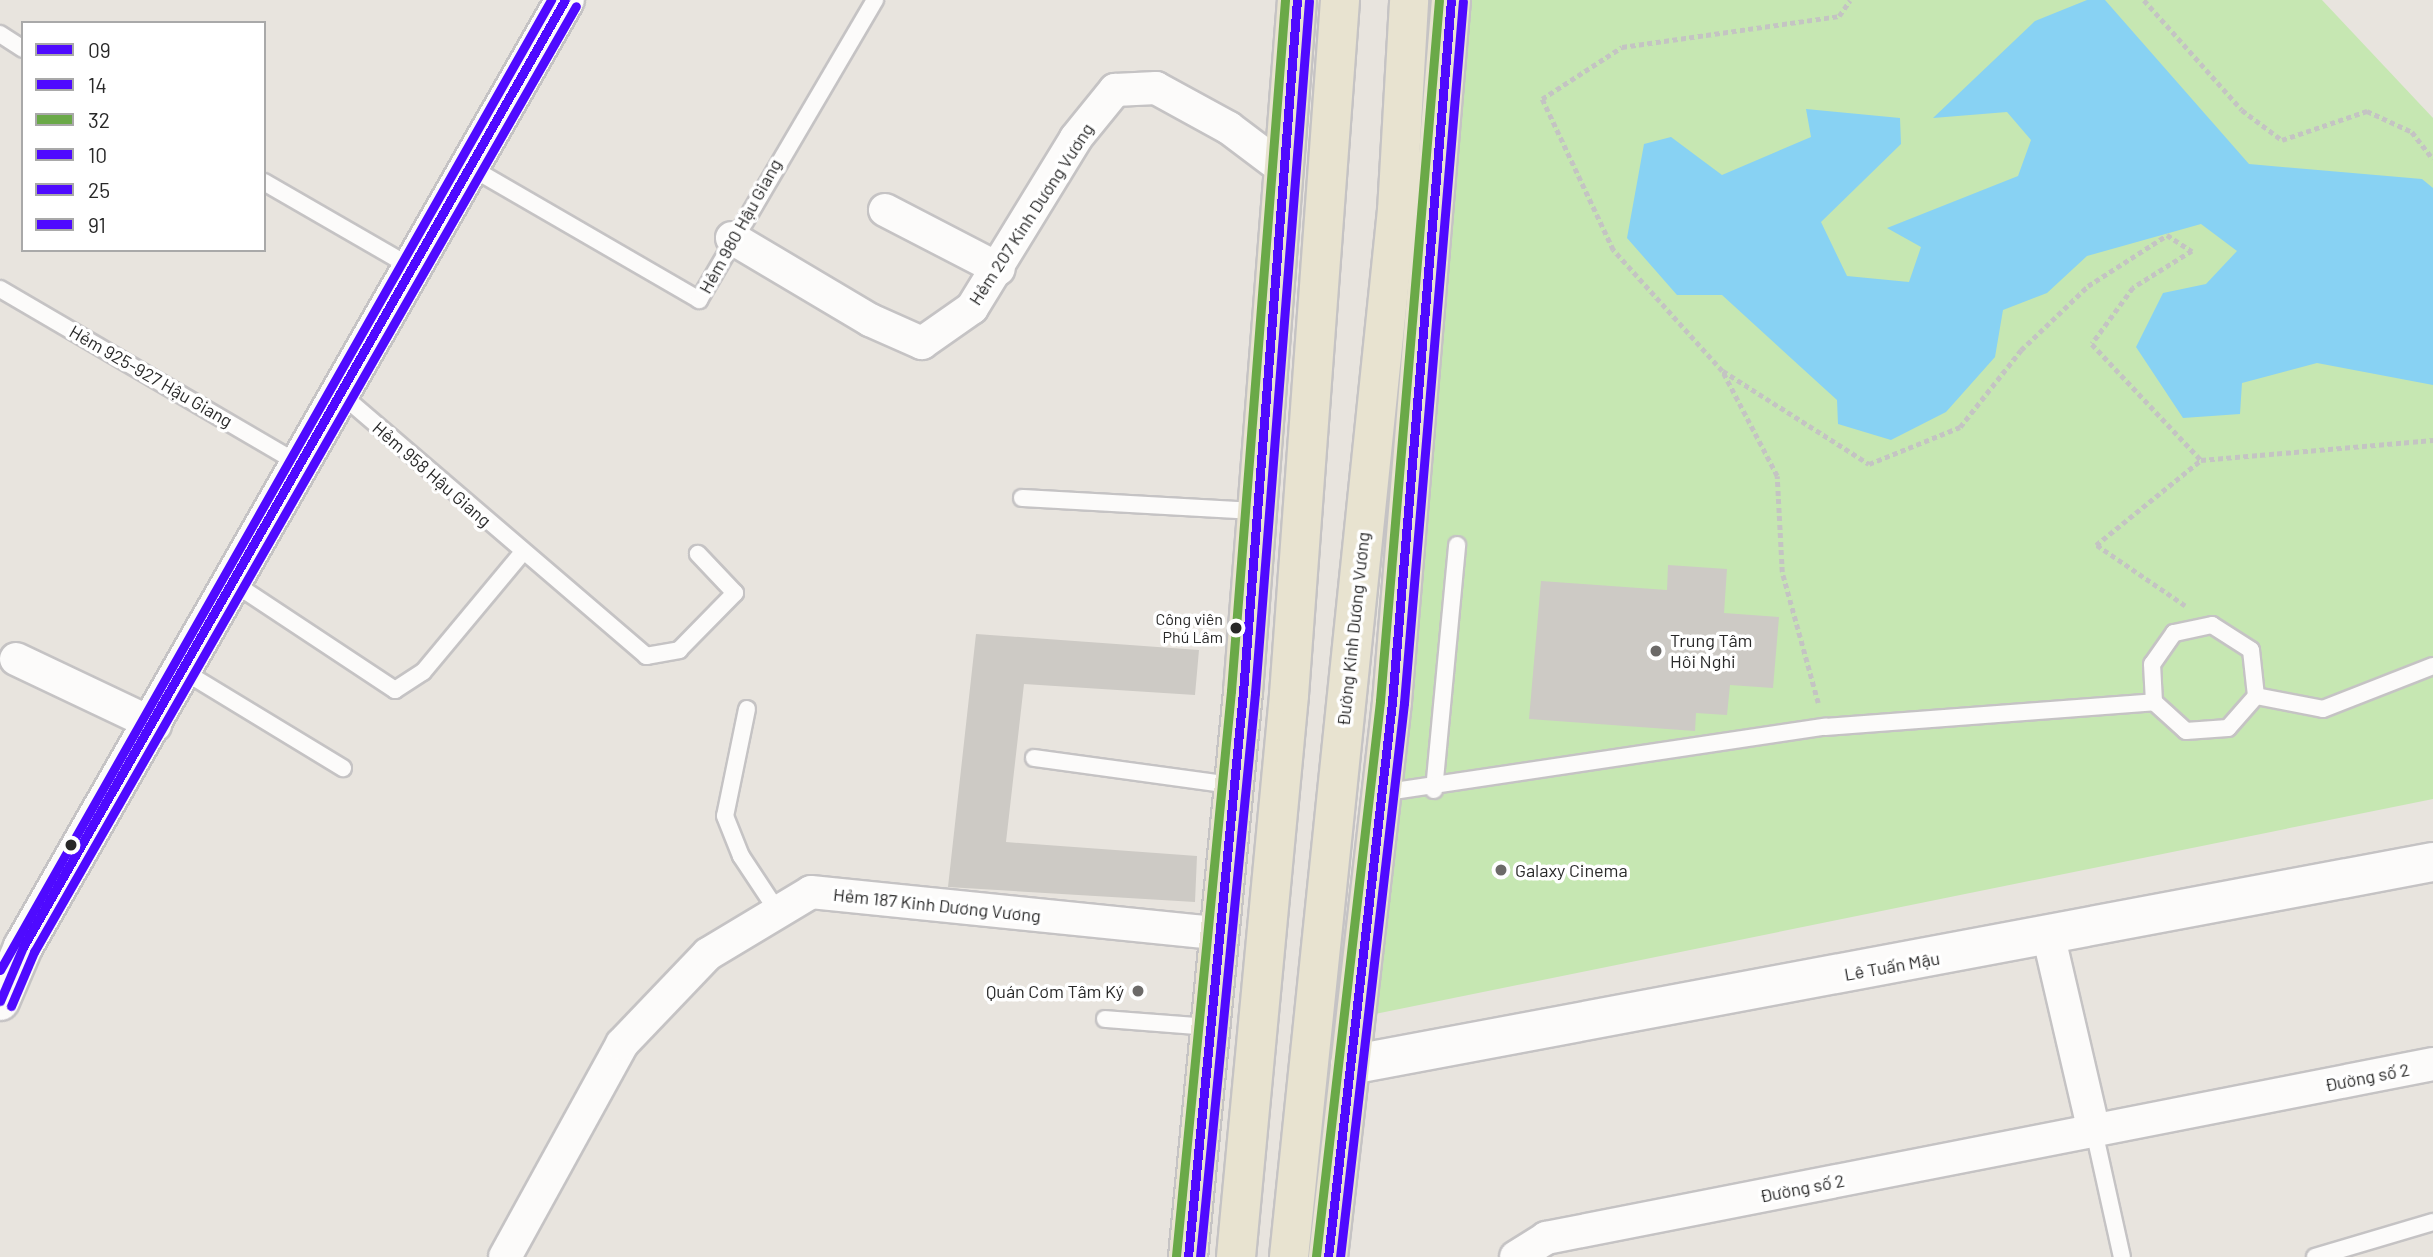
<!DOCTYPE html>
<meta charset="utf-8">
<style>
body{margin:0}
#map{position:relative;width:2433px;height:1257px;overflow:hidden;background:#e8e4de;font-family:Barlow,sans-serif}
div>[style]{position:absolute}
.green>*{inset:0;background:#c6e7b2}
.water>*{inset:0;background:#88d2f3}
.building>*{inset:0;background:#cdcac5}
.path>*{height:4.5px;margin-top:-2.25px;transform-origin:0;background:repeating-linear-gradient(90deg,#c4c4c3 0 5px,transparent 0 8.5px)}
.roads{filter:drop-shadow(2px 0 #c5c3c4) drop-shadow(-2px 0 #c5c3c4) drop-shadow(0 2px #c5c3c4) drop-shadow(0 -2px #c5c3c4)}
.service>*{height:16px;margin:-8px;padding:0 8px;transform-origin:8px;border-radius:8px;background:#fcfbfa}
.minor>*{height:32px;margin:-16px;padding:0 16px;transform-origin:16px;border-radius:16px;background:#fcfbfa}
.tertiary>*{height:38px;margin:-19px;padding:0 19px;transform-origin:19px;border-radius:19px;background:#fcfbfa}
.secondary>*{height:38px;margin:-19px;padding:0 19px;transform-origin:19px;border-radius:19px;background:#fcfbfa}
.primary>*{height:38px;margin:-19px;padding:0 19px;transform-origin:19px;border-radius:19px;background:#e8e3d0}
.bus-1>*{height:9px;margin:-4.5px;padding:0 4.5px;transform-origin:4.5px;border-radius:4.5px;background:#4f0aff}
.bus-2>*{height:9px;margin:-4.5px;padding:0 4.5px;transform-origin:4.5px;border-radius:4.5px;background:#4f0aff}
.bus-3>*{height:9px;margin:-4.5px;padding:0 4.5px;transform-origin:4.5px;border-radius:4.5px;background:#6aa948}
.bus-4>*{height:9px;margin:-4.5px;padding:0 4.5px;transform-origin:4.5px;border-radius:4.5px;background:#4f0aff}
.bus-5>*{height:9px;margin:-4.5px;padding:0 4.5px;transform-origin:4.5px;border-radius:4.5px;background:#4f0aff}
.bus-6>*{height:9px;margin:-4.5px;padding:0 4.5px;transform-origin:4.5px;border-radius:4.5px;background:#4f0aff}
.dots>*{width:19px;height:19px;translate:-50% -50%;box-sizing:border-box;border:4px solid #fff;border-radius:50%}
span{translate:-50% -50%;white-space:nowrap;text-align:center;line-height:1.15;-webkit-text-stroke:7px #fff;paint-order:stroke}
.bus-label{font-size:16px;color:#292929}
.right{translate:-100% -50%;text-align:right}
.street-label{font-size:18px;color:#292929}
.poi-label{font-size:18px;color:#292929}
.left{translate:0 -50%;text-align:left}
.legend{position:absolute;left:21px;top:21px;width:245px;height:231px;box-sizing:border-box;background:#fff;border:2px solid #a9a9a9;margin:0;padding:9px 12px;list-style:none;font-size:21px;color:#292929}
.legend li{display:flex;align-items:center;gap:14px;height:35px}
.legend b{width:35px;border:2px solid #a9a9a9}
</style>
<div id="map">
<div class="green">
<i style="clip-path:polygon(1457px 0,2322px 0,2433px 118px,2433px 799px,1370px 1015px)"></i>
</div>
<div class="water">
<i style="clip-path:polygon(2087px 0,2105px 0,2249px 164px,2422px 179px,2433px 188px,2433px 385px,2317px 363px,2242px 383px,2240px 414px,2183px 418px,2136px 347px,2163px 293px,2206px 284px,2237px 251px,2201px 224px,2087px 256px,2047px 293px,2003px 310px,1995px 357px,1946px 412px,1891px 440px,1838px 424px,1837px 400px,1722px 295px,1677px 295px,1627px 238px,1644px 144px,1671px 137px,1722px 175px,1811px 137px,1806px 109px,1900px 118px,1901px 144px,1821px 222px,1847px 276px,1909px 282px,1921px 247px,1887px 228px,2018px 176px,2031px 140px,2007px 112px,1933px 118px,2035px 21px)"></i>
</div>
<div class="building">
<i style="clip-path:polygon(1668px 565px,1727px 569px,1724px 613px,1779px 617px,1773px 688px,1730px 685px,1727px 715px,1696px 713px,1695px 731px,1529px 719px,1541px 581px,1667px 590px)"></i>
<i style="clip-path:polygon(976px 634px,1199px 650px,1195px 695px,1024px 684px,1006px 842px,1197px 856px,1195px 902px,948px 887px)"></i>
</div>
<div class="path">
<i style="left:2144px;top:0;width:147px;rotate:48.3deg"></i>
<i style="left:2242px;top:110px;width:50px;rotate:36.9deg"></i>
<i style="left:2282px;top:140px;width:90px;rotate:-18.8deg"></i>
<i style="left:2367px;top:111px;width:50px;rotate:25deg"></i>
<i style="left:2412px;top:132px;width:34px;rotate:52deg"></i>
<i style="left:1723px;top:371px;width:173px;rotate:32.5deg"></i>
<i style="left:1869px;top:464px;width:98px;rotate:-22.1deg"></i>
<i style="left:1960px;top:427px;width:98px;rotate:-51.6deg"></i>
<i style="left:2021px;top:350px;width:93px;rotate:-43.7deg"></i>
<i style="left:2088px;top:286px;width:94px;rotate:-32.8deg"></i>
<i style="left:2167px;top:235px;width:30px;rotate:33deg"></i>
<i style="left:2192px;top:251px;width:70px;rotate:147.9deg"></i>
<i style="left:2133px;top:288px;width:69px;rotate:126.2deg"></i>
<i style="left:2092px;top:344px;width:159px;rotate:46.8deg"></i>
<i style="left:2185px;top:606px;width:108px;rotate:-145.6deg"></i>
<i style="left:2096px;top:545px;width:135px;rotate:-39deg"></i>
<i style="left:2201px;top:460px;width:233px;rotate:-4.9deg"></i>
<i style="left:1818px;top:703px;width:136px;rotate:-105.4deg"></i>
<i style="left:1782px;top:572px;width:96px;rotate:-93deg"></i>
<i style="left:1777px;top:476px;width:119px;rotate:-117.6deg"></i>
<i style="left:1722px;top:371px;width:163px;rotate:-132deg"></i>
<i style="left:1613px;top:250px;width:167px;rotate:-115.2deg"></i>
<i style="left:1542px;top:99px;width:95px;rotate:-33deg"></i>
<i style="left:1622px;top:47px;width:219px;rotate:-8.1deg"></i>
<i style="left:1839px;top:16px;width:19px;rotate:-55deg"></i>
</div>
<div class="roads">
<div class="service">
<i style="left:0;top:34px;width:27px;rotate:33deg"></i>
<i style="left:470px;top:167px;width:265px;rotate:30.1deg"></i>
<i style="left:699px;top:300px;width:348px;rotate:-59.6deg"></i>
<i style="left:264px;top:182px;width:172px;rotate:30deg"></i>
<i style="left:0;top:289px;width:349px;rotate:30.3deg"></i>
<i style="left:342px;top:395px;width:401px;rotate:40.6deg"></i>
<i style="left:646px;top:656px;width:34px;rotate:-10deg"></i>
<i style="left:679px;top:650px;width:80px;rotate:-45.5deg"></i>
<i style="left:735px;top:593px;width:54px;rotate:-133.5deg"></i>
<i style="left:1022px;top:498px;width:234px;rotate:3.2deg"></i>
<i style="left:235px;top:584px;width:192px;rotate:33.5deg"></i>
<i style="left:395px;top:690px;width:33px;rotate:-33deg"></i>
<i style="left:423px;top:672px;width:155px;rotate:-50.2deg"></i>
<i style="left:185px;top:672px;width:185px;rotate:31.3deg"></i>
<i style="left:2256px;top:696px;width:68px;rotate:11deg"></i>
<i style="left:2323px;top:709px;width:118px;rotate:-21.4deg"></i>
<i style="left:747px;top:709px;width:109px;rotate:101.6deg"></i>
<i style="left:725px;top:816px;width:43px;rotate:68.2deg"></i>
<i style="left:741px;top:856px;width:67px;rotate:56.5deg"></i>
<i style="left:1034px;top:758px;width:200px;rotate:7.8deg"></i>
<i style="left:1434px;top:790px;width:246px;rotate:-84.6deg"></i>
<i style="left:1381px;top:793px;width:449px;rotate:-8.5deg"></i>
<i style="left:1825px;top:727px;width:330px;rotate:-4.3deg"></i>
<i style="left:2154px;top:702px;width:43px;rotate:42.2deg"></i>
<i style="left:2186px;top:731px;width:42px;rotate:-4.1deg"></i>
<i style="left:2228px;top:728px;width:43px;rotate:-48.8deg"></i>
<i style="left:2256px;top:696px;width:46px;rotate:-96.2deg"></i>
<i style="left:2251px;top:650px;width:46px;rotate:-147.3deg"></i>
<i style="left:2212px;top:625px;width:39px;rotate:168deg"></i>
<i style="left:2174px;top:633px;width:38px;rotate:125deg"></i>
<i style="left:2152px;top:664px;width:38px;rotate:87deg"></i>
<i style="left:1105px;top:1019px;width:103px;rotate:4.4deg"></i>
<i style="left:2094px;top:1131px;width:129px;rotate:77.5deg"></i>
<i style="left:2315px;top:1257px;width:123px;rotate:-16.5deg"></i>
</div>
<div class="minor">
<i style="left:885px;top:210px;width:128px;rotate:27.4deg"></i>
<i style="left:732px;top:238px;width:161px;rotate:30.7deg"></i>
<i style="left:870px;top:320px;width:57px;rotate:23.9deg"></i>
<i style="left:922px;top:343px;width:61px;rotate:-35deg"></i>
<i style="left:972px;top:308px;width:199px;rotate:-58.5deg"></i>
<i style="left:1076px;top:138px;width:62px;rotate:-50.9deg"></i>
<i style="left:1115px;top:90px;width:41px;rotate:-2.8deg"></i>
<i style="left:1156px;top:88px;width:83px;rotate:28.7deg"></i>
<i style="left:1229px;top:128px;width:71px;rotate:37deg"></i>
<i style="left:16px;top:659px;width:154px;rotate:25.4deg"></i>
<i style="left:2049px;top:938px;width:198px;rotate:76.9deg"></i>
<i style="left:505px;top:1257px;width:243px;rotate:-61.2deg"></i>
<i style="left:622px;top:1044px;width:124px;rotate:-46.3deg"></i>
<i style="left:708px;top:954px;width:120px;rotate:-31deg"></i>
<i style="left:811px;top:892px;width:406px;rotate:5.8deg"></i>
<i style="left:1516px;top:1257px;width:36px;rotate:-32deg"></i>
<i style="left:1546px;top:1238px;width:904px;rotate:-11.1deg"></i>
</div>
<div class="tertiary">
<i style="left:1350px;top:1065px;width:1102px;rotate:-10.62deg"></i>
</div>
<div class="secondary">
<i style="left:0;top:1001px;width:59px;rotate:-66.9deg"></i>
<i style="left:23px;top:947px;width:1091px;rotate:-60.22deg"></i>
</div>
<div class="primary">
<i style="left:1188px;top:1257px;width:568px;rotate:-84.44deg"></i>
<i style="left:1243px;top:692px;width:694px;rotate:-85.54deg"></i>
<i style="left:1236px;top:1257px;width:564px;rotate:-84.61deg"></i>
<i style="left:1289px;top:695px;width:697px;rotate:-85.8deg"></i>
<i style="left:1289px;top:1257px;width:1052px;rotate:-84.11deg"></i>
<i style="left:1397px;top:211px;width:211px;rotate:-86.7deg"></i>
<i style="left:1328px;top:1257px;width:559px;rotate:-83.42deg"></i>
<i style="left:1392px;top:702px;width:704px;rotate:-85.2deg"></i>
</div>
</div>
<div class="bus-1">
<i style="left:1188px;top:1257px;width:568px;rotate:-84.44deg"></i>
<i style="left:1243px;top:692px;width:694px;rotate:-85.54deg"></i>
<i style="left:1328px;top:1257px;width:559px;rotate:-83.42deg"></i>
<i style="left:1392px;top:702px;width:704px;rotate:-85.2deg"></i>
</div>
<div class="bus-2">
<i style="left:1200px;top:1257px;width:567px;rotate:-84.43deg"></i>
<i style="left:1255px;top:693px;width:694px;rotate:-85.54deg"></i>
<i style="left:1340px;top:1257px;width:558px;rotate:-83.41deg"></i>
<i style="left:1404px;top:703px;width:704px;rotate:-85.2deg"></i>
</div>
<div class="bus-3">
<i style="left:1176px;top:1256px;width:568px;rotate:-84.44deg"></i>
<i style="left:1231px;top:691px;width:693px;rotate:-85.53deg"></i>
<i style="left:1316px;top:1256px;width:559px;rotate:-83.42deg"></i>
<i style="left:1380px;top:701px;width:703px;rotate:-85.19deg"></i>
</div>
<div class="bus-4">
<i style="left:0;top:1001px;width:59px;rotate:-66.9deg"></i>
<i style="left:23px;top:947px;width:1091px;rotate:-60.22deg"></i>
</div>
<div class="bus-5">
<i style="left:11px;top:1006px;width:59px;rotate:-66.9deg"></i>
<i style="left:34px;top:952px;width:1090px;rotate:-60.19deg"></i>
</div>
<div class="bus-6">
<i style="left:0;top:970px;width:1116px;rotate:-60.4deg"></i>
</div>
<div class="dots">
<i style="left:1236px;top:628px;background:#292929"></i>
<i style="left:1656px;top:651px;background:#6c6a68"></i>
<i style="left:71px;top:845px;background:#292929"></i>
<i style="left:1501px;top:870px;background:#6c6a68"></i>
<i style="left:1138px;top:991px;background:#6c6a68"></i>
</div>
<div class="bus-label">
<span class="right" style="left:1223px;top:628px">Công viên<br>Phú Lâm</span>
</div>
<div class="street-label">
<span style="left:1031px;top:214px;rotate:-57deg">Hẻm 207 Kinh Dương Vương</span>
<span style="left:740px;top:226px;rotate:-61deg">Hẻm 980 Hậu Giang</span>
<span style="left:151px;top:376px;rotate:30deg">Hẻm 925-927 Hậu Giang</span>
<span style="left:432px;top:474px;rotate:41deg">Hẻm 958 Hậu Giang</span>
<span style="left:1353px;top:629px;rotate:-84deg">Đường Kinh Dương Vương</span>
<span style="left:937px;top:905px;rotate:6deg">Hẻm 187 Kinh Dương Vương</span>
<span style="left:1892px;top:966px;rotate:-10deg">Lê Tuấn Mậu</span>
<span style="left:2367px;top:1077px;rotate:-11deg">Đường số 2</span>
<span style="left:1802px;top:1188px;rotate:-11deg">Đường số 2</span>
</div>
<div class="poi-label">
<span class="left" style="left:1670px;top:651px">Trung Tâm<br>Hôi Nghi</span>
<span class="left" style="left:1515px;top:870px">Galaxy Cinema</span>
<span class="right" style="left:1124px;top:991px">Quán Cơm Tâm Ký</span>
</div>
<ul class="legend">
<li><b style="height:9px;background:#4f0aff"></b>09</li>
<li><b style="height:9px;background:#4f0aff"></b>14</li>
<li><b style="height:9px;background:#6aa948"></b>32</li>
<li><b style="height:9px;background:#4f0aff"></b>10</li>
<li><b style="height:9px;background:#4f0aff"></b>25</li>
<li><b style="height:9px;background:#4f0aff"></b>91</li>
</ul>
</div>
